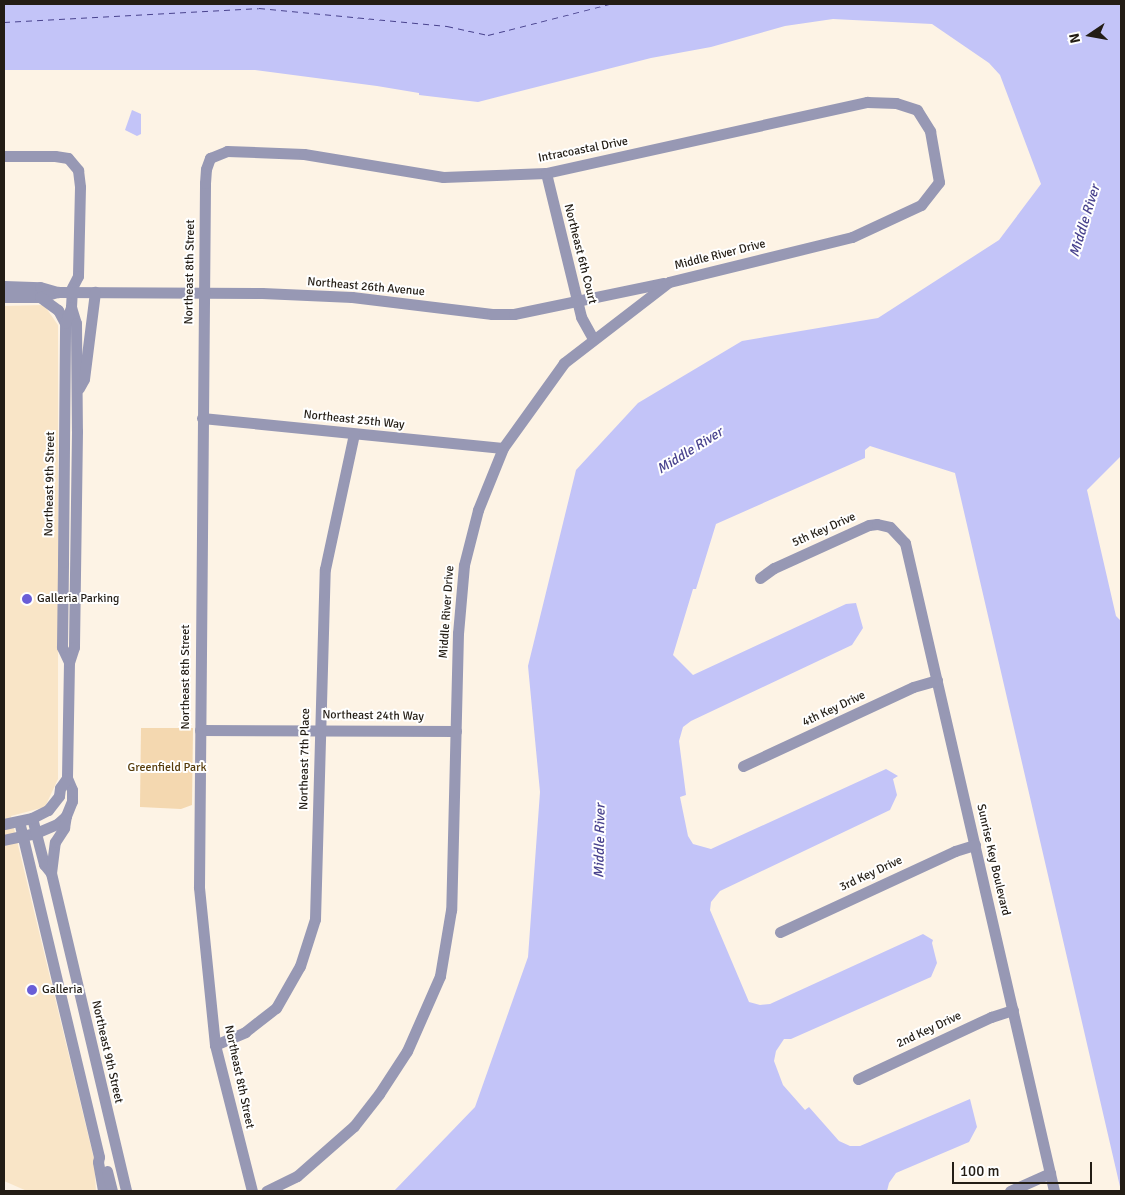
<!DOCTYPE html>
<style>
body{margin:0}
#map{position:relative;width:1125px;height:1195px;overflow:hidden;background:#fdf3e5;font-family:Signika,sans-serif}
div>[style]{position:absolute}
.built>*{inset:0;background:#f9e5c7}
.green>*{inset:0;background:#f4d8b0}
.water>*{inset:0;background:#c3c4f8}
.ferry>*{height:1px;margin-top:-0.5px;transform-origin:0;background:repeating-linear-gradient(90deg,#49438e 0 6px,transparent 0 11px)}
.street>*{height:11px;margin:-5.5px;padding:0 5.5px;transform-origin:5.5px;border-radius:5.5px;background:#9798b4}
.dots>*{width:14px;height:14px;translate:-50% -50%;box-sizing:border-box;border:2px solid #fff;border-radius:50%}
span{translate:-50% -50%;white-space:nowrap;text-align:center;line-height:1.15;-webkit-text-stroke:4px #fff;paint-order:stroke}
.street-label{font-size:12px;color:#231d15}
.poi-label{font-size:12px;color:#231d15}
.left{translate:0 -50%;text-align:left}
.park-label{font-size:12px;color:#563b0a}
.water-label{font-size:14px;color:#49438e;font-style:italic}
.frame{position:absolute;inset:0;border:5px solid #231d15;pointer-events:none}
.north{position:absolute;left:1065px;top:10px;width:50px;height:50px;-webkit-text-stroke:4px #fff;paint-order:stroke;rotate:258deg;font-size:14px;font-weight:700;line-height:20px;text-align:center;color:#231d15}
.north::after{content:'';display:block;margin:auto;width:18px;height:22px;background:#231d15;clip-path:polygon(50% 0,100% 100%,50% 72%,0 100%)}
.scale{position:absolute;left:952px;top:1162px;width:140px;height:22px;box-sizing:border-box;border:2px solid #231d15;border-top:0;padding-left:6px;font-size:15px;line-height:18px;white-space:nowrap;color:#231d15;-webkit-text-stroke:4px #fff;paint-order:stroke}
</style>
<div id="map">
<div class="built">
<i style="clip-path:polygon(44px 305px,58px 325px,58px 779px,45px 807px,11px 816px,94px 1159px,96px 1191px,27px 1191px,4px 1181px,4px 306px)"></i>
</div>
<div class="green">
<i style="clip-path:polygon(141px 728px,193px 728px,192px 805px,181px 809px,140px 807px)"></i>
</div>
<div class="water">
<i style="clip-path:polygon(4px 4px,1121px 4px,1121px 456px,1087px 490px,1116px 616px,1121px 621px,1121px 1191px,955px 473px,870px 446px,865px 450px,865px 458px,716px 524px,696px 589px,693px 589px,673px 655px,693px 675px,846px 604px,856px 603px,863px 628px,852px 645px,691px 721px,683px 727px,679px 741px,686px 795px,680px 797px,688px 836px,693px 844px,711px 849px,886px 769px,898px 776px,893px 779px,897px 795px,890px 810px,720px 891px,711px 902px,710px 910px,749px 1002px,760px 1005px,770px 1004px,923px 934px,933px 940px,932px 943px,937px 963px,931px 977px,791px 1039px,784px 1039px,776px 1051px,774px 1061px,783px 1085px,805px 1110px,809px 1107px,839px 1141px,850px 1146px,860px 1146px,970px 1099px,977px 1127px,969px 1142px,896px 1173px,889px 1183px,887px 1191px,394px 1191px,475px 1107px,528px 957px,540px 792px,528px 666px,576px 470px,638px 403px,742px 341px,878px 318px,999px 240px,1041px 184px,1000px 75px,989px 63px,932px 24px,833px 19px,785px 26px,711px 47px,651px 58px,478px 102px,419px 95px,419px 93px,377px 86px,255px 70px,4px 70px)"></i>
<i style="clip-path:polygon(132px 110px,141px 114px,141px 134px,137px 136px,125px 130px)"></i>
</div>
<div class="ferry">
<i style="left:4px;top:22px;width:255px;rotate:-3.1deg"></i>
<i style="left:259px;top:8px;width:189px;rotate:5.5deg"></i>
<i style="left:447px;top:26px;width:42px;rotate:12.4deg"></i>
<i style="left:488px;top:35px;width:126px;rotate:-14.3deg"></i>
</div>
<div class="street">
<i style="left:4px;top:156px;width:51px"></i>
<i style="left:55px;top:156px;width:13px;rotate:9deg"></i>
<i style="left:68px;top:158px;width:16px;rotate:50deg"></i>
<i style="left:78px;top:170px;width:17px;rotate:83deg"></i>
<i style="left:80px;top:187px;width:89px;rotate:91.3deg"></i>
<i style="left:78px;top:276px;width:13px;rotate:117deg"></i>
<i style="left:72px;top:288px;width:19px;rotate:93deg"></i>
<i style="left:71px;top:307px;width:17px;rotate:73deg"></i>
<i style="left:76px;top:323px;width:108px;rotate:89.5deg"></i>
<i style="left:77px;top:431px;width:216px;rotate:90.8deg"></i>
<i style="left:74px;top:647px;width:16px;rotate:108deg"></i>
<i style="left:69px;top:662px;width:116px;rotate:91deg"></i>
<i style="left:67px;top:778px;width:13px;rotate:67deg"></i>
<i style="left:72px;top:790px;width:11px;rotate:90deg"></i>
<i style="left:72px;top:801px;width:16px;rotate:112deg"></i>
<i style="left:66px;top:816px;width:12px;rotate:138deg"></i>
<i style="left:57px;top:824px;width:23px;rotate:157deg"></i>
<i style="left:36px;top:833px;width:33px;rotate:168deg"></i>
<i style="left:546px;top:173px;width:148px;rotate:76.3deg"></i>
<i style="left:581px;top:317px;width:25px;rotate:61deg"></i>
<i style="left:4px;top:286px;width:36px;rotate:2deg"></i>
<i style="left:40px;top:287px;width:19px;rotate:16deg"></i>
<i style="left:4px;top:297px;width:36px"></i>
<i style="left:40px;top:297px;width:19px;rotate:-16deg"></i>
<i style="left:58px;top:292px;width:204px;rotate:0.3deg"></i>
<i style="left:262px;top:293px;width:90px;rotate:2.5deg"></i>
<i style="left:352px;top:297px;width:141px;rotate:6.9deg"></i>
<i style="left:492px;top:314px;width:22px"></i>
<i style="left:514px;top:314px;width:153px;rotate:-11.7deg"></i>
<i style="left:40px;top:297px;width:22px;rotate:36deg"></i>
<i style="left:58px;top:310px;width:15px;rotate:62deg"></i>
<i style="left:79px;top:388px;width:10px;rotate:-61deg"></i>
<i style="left:84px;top:379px;width:88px;rotate:-82.8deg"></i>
<i style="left:202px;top:418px;width:302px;rotate:5.7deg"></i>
<i style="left:760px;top:578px;width:17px;rotate:-36deg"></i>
<i style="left:774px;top:568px;width:104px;rotate:-24.4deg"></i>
<i style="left:869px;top:525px;width:8px;rotate:-7deg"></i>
<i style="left:877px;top:524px;width:13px;rotate:13deg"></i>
<i style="left:890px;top:527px;width:22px;rotate:47deg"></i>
<i style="left:905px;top:543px;width:665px;rotate:77.05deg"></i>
<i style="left:69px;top:662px;width:17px;rotate:-115deg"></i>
<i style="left:62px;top:647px;width:85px;rotate:-89.3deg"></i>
<i style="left:63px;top:562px;width:239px;rotate:-89.5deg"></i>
<i style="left:65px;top:323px;width:17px;rotate:-69deg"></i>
<i style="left:200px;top:730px;width:256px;rotate:0.2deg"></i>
<i style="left:743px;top:766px;width:187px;rotate:-24.9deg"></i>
<i style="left:913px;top:687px;width:25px;rotate:-16deg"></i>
<i style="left:32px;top:818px;width:48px;rotate:75.4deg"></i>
<i style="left:44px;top:864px;width:11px;rotate:52deg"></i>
<i style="left:51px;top:873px;width:327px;rotate:76.7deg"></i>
<i style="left:19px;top:821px;width:345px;rotate:76.6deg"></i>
<i style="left:99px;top:1157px;width:5px;rotate:101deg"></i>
<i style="left:98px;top:1162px;width:29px;rotate:80deg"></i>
<i style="left:4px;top:824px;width:29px;rotate:-12deg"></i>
<i style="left:32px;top:818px;width:18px;rotate:-27deg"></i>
<i style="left:48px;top:810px;width:18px;rotate:-52deg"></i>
<i style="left:59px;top:796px;width:8px;rotate:-83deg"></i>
<i style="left:60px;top:788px;width:12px;rotate:-55deg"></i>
<i style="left:51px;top:873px;width:31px;rotate:-83deg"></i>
<i style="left:55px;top:842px;width:17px;rotate:-57deg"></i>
<i style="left:64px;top:828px;width:12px;rotate:-81deg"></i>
<i style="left:780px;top:932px;width:193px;rotate:-24.8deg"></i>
<i style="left:955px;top:851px;width:21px;rotate:-17deg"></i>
<i style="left:215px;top:1045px;width:33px;rotate:-23deg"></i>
<i style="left:245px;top:1032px;width:39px;rotate:-38deg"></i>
<i style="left:276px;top:1008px;width:48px;rotate:-60.3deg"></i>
<i style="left:300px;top:966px;width:49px;rotate:-72.3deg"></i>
<i style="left:315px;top:919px;width:350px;rotate:-88.4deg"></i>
<i style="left:325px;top:569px;width:138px;rotate:-77.9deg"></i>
<i style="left:858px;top:1079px;width:147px;rotate:-25deg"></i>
<i style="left:991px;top:1017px;width:23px;rotate:-18deg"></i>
<i style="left:107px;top:1171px;width:21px;rotate:76deg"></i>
<i style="left:252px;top:1191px;width:151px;rotate:-104.2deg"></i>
<i style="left:215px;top:1045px;width:159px;rotate:-95.8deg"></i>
<i style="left:199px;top:887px;width:704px;rotate:-89.51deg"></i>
<i style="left:205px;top:183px;width:14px;rotate:-86deg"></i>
<i style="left:206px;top:169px;width:12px;rotate:-70deg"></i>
<i style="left:210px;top:158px;width:18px;rotate:-22deg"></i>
<i style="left:227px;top:151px;width:77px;rotate:2.2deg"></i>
<i style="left:304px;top:154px;width:141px;rotate:9.4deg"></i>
<i style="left:443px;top:177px;width:103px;rotate:-2.2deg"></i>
<i style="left:546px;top:173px;width:329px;rotate:-12.5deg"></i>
<i style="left:867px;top:102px;width:29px;rotate:2deg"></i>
<i style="left:896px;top:103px;width:22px;rotate:18deg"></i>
<i style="left:917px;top:110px;width:25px;rotate:58deg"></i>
<i style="left:930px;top:131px;width:52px;rotate:80deg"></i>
<i style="left:939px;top:182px;width:29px;rotate:128deg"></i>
<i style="left:921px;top:205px;width:76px;rotate:155.1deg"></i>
<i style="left:852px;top:237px;width:188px;rotate:166.2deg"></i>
<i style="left:669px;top:282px;width:133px;rotate:142.4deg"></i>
<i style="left:564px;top:363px;width:105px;rotate:125.7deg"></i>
<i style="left:503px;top:448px;width:67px;rotate:112deg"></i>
<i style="left:478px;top:510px;width:57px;rotate:104.3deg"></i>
<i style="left:464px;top:565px;width:68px;rotate:95deg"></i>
<i style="left:458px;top:633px;width:277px;rotate:91.4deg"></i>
<i style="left:451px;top:910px;width:67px;rotate:99.5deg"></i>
<i style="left:440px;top:976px;width:82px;rotate:113.7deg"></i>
<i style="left:407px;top:1051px;width:51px;rotate:123.1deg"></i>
<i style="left:379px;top:1094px;width:41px;rotate:128deg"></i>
<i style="left:354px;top:1126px;width:76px;rotate:138.7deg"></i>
<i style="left:297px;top:1176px;width:34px;rotate:154deg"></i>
<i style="left:1010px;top:1191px;width:44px;rotate:-24.2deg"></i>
</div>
<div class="dots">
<i style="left:27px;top:599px;background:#6a5ed7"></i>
<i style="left:32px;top:990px;background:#6a5ed7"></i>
</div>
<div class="street-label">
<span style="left:583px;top:150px;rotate:-11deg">Intracoastal Drive</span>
<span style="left:580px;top:254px;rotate:76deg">Northeast 6th Court</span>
<span style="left:720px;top:255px;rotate:-14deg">Middle River Drive</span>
<span style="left:190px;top:272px;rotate:-89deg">Northeast 8th Street</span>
<span style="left:366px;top:287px;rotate:5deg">Northeast 26th Avenue</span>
<span style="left:354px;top:420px;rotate:6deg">Northeast 25th Way</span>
<span style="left:50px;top:484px;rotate:-89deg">Northeast 9th Street</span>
<span style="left:824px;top:530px;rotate:-24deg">5th Key Drive</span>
<span style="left:447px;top:612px;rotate:-86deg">Middle River Drive</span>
<span style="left:186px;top:677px;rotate:-90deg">Northeast 8th Street</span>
<span style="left:834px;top:709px;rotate:-25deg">4th Key Drive</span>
<span style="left:373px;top:716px;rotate:1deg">Northeast 24th Way</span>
<span style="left:305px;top:759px;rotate:-89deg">Northeast 7th Place</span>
<span style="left:993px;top:860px;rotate:77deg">Sunrise Key Boulevard</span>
<span style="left:871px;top:874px;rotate:-25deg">3rd Key Drive</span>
<span style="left:929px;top:1030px;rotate:-25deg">2nd Key Drive</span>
<span style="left:107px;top:1052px;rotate:77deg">Northeast 9th Street</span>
<span style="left:239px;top:1077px;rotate:78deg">Northeast 8th Street</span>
</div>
<div class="poi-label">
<span class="left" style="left:37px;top:599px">Galleria Parking</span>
<span class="left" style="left:42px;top:990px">Galleria</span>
</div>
<div class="park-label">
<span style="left:167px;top:768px">Greenfield Park</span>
</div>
<div class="water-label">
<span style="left:1085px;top:221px;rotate:-73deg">Middle River</span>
<span style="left:690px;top:451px;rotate:-32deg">Middle River</span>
<span style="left:600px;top:841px;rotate:-89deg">Middle River</span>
</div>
<div class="frame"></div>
<div class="north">N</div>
<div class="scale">100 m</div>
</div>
